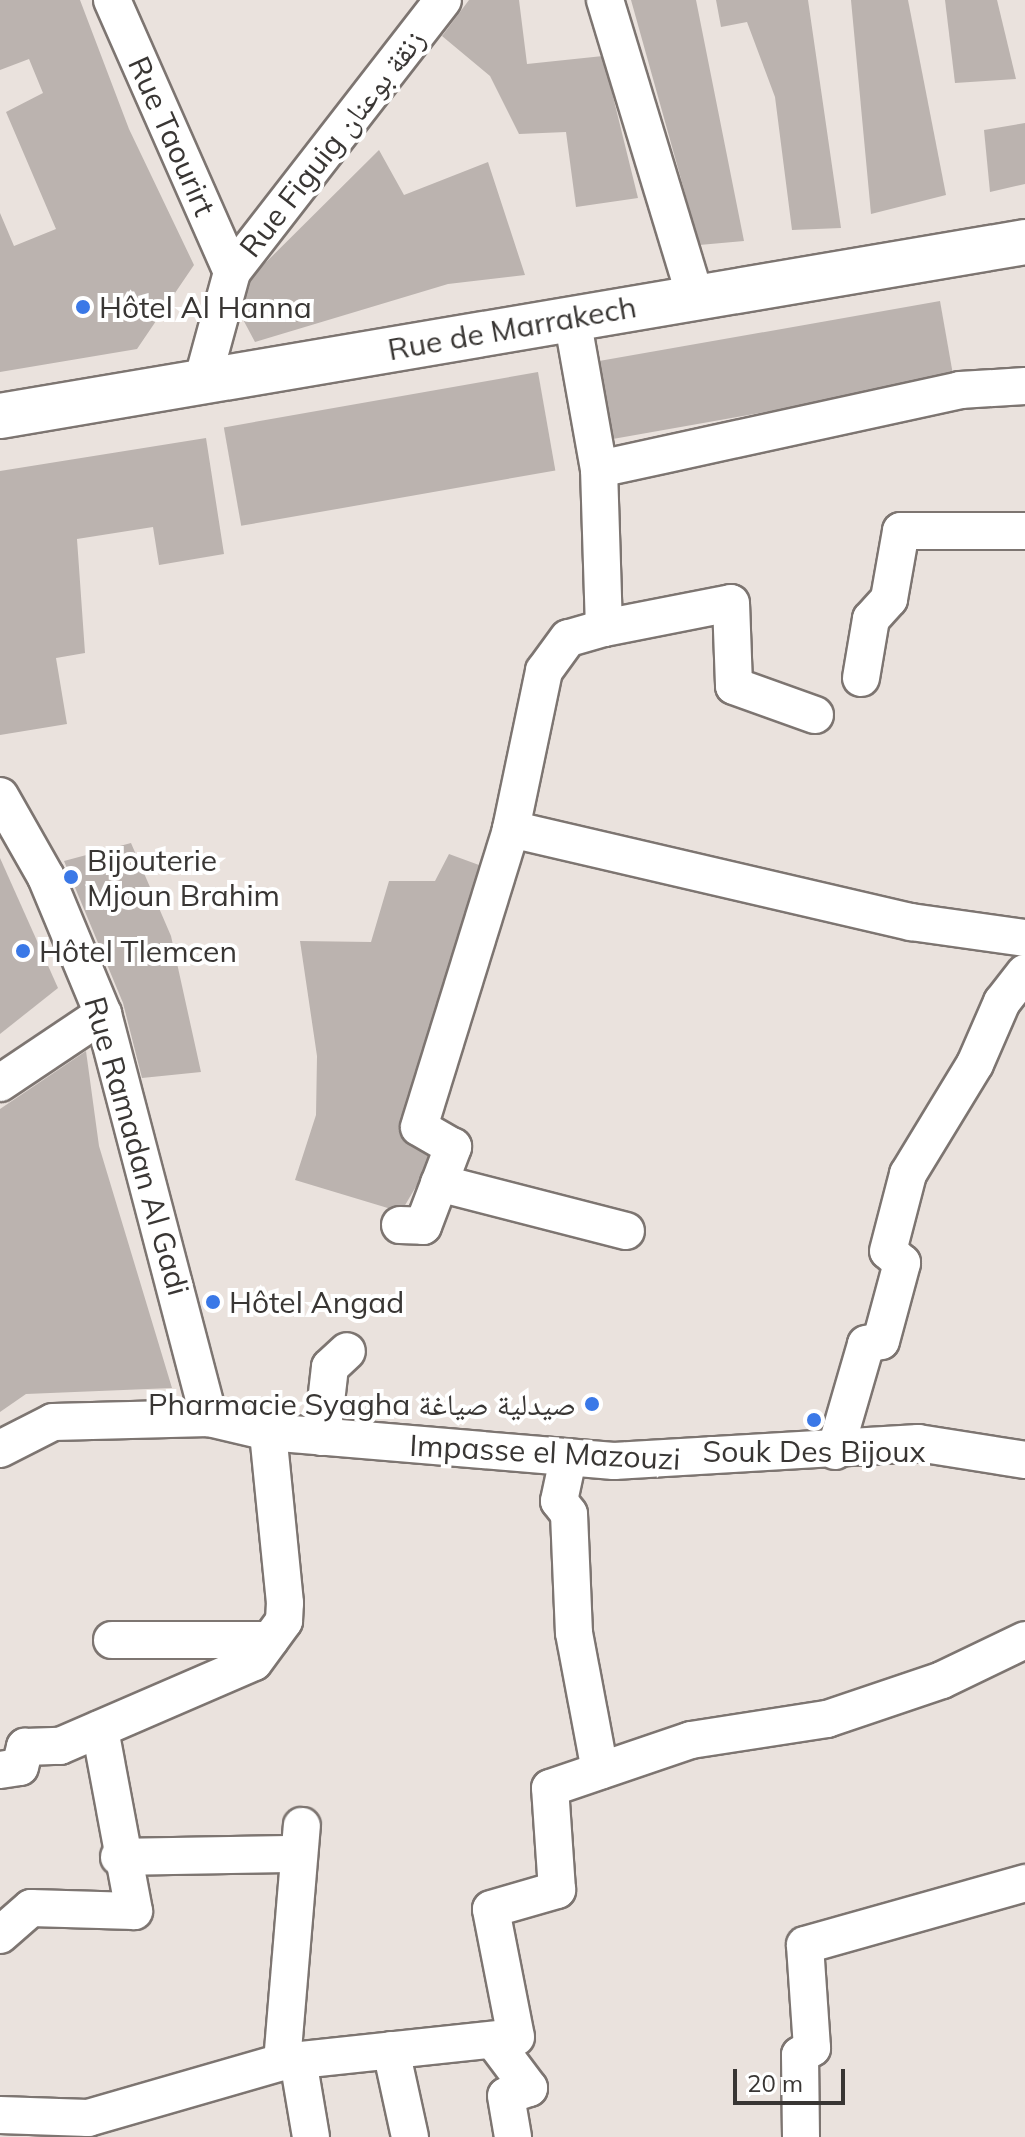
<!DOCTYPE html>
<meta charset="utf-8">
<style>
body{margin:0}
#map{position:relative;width:1025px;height:2137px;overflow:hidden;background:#eae2dd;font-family:Mulish,"Noto Naskh Arabic",sans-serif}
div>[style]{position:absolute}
.building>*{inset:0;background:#bbb3af;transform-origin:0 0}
.roads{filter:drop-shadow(2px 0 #7d7571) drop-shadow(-2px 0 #7d7571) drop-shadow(0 2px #7d7571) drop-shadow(0 -2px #7d7571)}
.minor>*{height:36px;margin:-18px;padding:0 18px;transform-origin:18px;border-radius:18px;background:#fff}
.major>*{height:44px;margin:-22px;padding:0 22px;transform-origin:22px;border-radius:22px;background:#fff}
.dots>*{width:22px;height:22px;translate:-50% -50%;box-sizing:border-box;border:4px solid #fff;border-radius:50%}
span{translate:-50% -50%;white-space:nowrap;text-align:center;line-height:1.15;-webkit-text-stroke:8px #fff;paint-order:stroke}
.street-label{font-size:30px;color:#393634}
.poi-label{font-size:30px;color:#393634}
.left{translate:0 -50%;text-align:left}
.right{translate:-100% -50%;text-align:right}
.scale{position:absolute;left:733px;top:2069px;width:112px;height:36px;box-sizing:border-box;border:4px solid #393634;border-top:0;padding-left:10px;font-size:24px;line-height:28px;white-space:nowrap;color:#393634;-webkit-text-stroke:6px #fff;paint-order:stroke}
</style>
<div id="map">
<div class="building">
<i style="clip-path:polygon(0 0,80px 0,129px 129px,194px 265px,137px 349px,0 372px,0 213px,14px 246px,56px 229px,6px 112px,43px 93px,29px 59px,0 70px)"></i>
<i style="clip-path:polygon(469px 0,519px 0,527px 64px,603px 56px,638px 198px,576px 207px,566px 132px,519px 134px,490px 76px,442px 36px)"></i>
<i style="clip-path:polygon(631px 0,696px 0,744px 241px,688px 246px,684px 232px,695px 229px)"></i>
<i style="clip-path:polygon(716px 0,808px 0,841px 228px,792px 230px,775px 97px,747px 22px,721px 27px)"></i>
<i style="clip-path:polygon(851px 0,908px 0,946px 195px,871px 214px)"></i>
<i style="clip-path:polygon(945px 0,997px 0,1016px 79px,955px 83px)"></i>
<i style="clip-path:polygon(1025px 123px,1025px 184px,990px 192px,984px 130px)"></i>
<i style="clip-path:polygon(379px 150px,404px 195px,488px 162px,525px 275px,448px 284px,255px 342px,231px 297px)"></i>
<i style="left:940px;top:301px;width:79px;height:362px;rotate:80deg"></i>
<i style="left:538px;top:372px;width:100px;height:319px;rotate:80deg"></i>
<i style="clip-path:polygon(206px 438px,224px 554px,159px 565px,153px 527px,77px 539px,85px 653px,56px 658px,67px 724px,0 735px,0 471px)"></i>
<i style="clip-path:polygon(131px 843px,171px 936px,201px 1072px,142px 1078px,123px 1003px,64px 861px)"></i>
<i style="clip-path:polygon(449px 854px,479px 865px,430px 1053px,437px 1151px,401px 1212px,295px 1180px,316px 1115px,317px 1056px,300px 941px,371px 942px,389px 881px,435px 881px)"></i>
<i style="clip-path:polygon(0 858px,58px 988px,0 1034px)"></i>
<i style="clip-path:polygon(86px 1051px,99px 1146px,172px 1388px,26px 1394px,0 1412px,0 1109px)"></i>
</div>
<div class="roads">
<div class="minor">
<i style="left:112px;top:0;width:297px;rotate:66.2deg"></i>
<i style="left:605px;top:0;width:310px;rotate:73.1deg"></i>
<i style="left:572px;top:318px;width:153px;rotate:79.9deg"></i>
<i style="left:599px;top:469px;width:159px;rotate:88.2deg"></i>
<i style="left:604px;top:628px;width:37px;rotate:164deg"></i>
<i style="left:568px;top:638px;width:41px;rotate:126deg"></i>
<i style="left:544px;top:671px;width:161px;rotate:101.8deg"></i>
<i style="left:511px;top:829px;width:411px;rotate:13.1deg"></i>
<i style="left:911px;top:922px;width:115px;rotate:8deg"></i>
<i style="left:202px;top:382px;width:114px;rotate:-74.7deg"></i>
<i style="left:232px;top:272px;width:344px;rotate:-52.2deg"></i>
<i style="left:599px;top:469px;width:370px;rotate:-12.3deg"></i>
<i style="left:960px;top:390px;width:65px;rotate:-3.5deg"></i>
<i style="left:604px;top:628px;width:129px;rotate:-11.1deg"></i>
<i style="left:731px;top:603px;width:83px;rotate:87.9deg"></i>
<i style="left:734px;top:686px;width:86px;rotate:19.7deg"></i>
<i style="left:861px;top:678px;width:60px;rotate:-80.4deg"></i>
<i style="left:871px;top:619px;width:27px;rotate:-48deg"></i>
<i style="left:889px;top:599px;width:69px;rotate:-80deg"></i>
<i style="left:901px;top:531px;width:124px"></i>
<i style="left:0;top:796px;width:93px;rotate:60.4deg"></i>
<i style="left:46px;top:877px;width:148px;rotate:67.4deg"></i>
<i style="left:103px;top:1014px;width:418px;rotate:75.3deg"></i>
<i style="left:0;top:1083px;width:124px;rotate:-33.8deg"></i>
<i style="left:439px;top:1183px;width:193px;rotate:14.4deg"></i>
<i style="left:400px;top:1225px;width:23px;rotate:2deg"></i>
<i style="left:423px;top:1226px;width:85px;rotate:-69.2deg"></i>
<i style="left:453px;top:1147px;width:39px;rotate:-150deg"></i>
<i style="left:419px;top:1127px;width:312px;rotate:-72.8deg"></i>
<i style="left:322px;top:1437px;width:70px;rotate:-83.5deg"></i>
<i style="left:330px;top:1367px;width:23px;rotate:-43deg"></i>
<i style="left:0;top:1449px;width:59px;rotate:-27deg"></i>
<i style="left:53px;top:1422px;width:156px;rotate:-1.5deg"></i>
<i style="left:209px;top:1418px;width:61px;rotate:13.3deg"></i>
<i style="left:268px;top:1432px;width:347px;rotate:4.8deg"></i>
<i style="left:614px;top:1461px;width:305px;rotate:-3.4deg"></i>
<i style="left:918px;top:1443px;width:108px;rotate:9deg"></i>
<i style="left:835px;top:1451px;width:111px;rotate:-73.8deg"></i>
<i style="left:866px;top:1344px;width:15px;rotate:-11deg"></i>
<i style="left:881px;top:1341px;width:81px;rotate:-74.9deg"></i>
<i style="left:902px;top:1263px;width:18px;rotate:-139deg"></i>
<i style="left:888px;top:1251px;width:80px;rotate:-75.4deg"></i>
<i style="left:908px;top:1174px;width:129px;rotate:-58.7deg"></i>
<i style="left:975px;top:1064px;width:68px;rotate:-66.5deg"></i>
<i style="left:1002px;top:1002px;width:37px;rotate:-52deg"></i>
<i style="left:568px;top:1459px;width:43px;rotate:102.1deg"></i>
<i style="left:559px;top:1501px;width:16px;rotate:52deg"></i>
<i style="left:569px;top:1514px;width:119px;rotate:87.6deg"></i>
<i style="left:574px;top:1633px;width:140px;rotate:79.3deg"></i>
<i style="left:112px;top:1640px;width:158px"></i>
<i style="left:0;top:1770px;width:20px;rotate:-9deg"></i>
<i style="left:20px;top:1767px;width:21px;rotate:-76deg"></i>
<i style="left:25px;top:1747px;width:35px;rotate:-2deg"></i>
<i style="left:60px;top:1746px;width:211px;rotate:-23.4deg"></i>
<i style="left:254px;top:1662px;width:51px;rotate:-53.8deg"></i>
<i style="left:284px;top:1621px;width:18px;rotate:-87deg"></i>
<i style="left:285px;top:1603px;width:172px;rotate:-95.7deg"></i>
<i style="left:119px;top:1857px;width:180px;rotate:-1deg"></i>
<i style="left:0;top:1935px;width:41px;rotate:-41.1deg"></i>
<i style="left:31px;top:1908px;width:103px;rotate:1.7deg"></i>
<i style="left:134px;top:1911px;width:185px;rotate:-100.6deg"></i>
<i style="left:493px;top:2040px;width:60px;rotate:53.1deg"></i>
<i style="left:529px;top:2088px;width:24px;rotate:161deg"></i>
<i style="left:506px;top:2096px;width:42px;rotate:80.3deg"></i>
<i style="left:391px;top:2050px;width:89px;rotate:77.7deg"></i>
<i style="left:298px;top:2060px;width:78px;rotate:80.4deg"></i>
<i style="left:282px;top:2062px;width:237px;rotate:-85.2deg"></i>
<i style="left:0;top:2115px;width:88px;rotate:2deg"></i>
<i style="left:88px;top:2118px;width:202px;rotate:-16.1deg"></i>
<i style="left:282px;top:2062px;width:235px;rotate:-6.1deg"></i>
<i style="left:516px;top:2037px;width:130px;rotate:-101.1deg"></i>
<i style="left:491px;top:1909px;width:69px;rotate:-16.1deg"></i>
<i style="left:557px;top:1890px;width:102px;rotate:-93.9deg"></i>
<i style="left:550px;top:1788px;width:149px;rotate:-18.8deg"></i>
<i style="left:691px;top:1740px;width:138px;rotate:-8.8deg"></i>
<i style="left:827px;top:1719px;width:121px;rotate:-18.7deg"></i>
<i style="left:942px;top:1680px;width:92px;rotate:-25.7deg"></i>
<i style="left:801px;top:2137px;width:82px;rotate:-90.7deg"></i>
<i style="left:800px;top:2055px;width:14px;rotate:-30deg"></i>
<i style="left:812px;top:2048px;width:103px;rotate:-93.9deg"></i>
<i style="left:805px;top:1945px;width:229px;rotate:-15.7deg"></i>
</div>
<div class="major">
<i style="left:0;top:416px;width:1040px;rotate:-9.63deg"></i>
</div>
</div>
<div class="dots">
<i style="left:83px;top:307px;background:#3a78e7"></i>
<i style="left:71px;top:877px;background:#3a78e7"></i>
<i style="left:23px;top:951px;background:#3a78e7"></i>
<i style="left:213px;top:1302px;background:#3a78e7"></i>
<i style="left:592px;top:1404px;background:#3a78e7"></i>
<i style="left:814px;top:1420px;background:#3a78e7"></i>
</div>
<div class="street-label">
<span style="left:172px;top:136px;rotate:66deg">Rue Taourirt</span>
<span style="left:332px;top:143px;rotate:-52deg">Rue Figuig زنقة بوعنان</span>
<span style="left:512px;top:328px;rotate:-10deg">Rue de Marrakech</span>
<span style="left:137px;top:1146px;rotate:74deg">Rue Ramadan Al Gadi</span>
<span style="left:545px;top:1452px;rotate:3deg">Impasse el Mazouzi</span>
</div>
<div class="poi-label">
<span class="left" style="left:99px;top:307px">Hôtel Al Hanna</span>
<span class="left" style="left:87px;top:877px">Bijouterie<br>Mjoun Brahim</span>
<span class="left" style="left:39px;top:951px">Hôtel Tlemcen</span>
<span class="left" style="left:229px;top:1302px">Hôtel Angad</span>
<span class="right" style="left:576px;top:1404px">Pharmacie Syagha صيدلية صياغة</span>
<span style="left:814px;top:1451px">Souk Des Bijoux</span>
</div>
<div class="scale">20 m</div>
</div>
